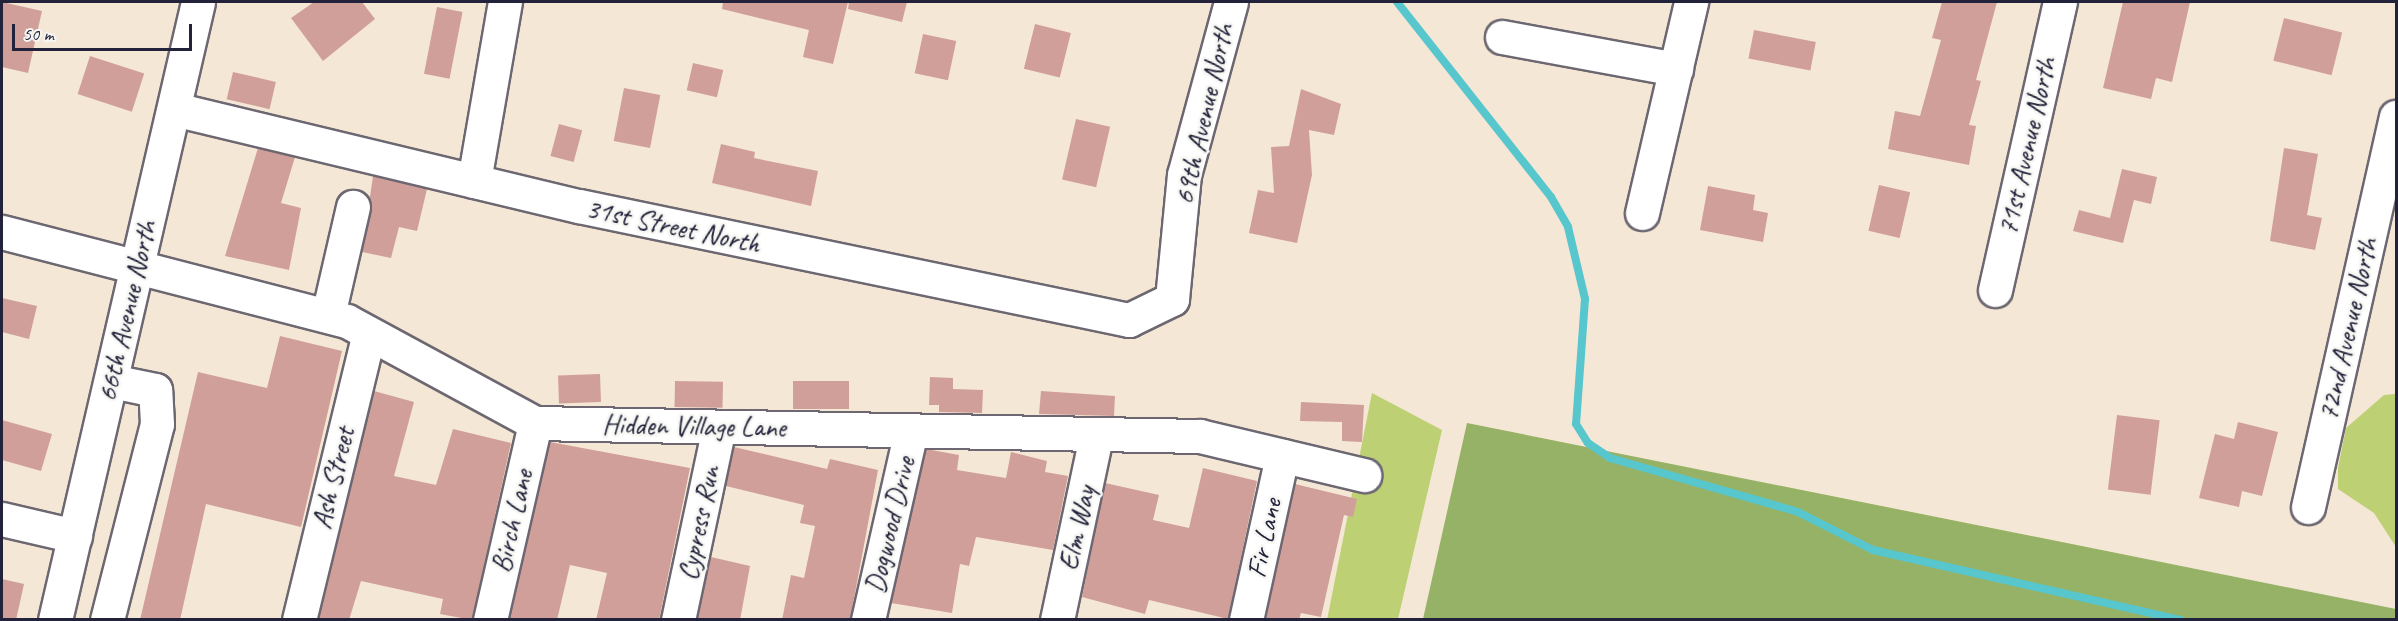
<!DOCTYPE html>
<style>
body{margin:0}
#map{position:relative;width:2398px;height:621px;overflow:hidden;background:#f5e7d5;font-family:Caveat,sans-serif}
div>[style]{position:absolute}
.green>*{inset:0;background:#bdd074}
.forest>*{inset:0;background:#96b266}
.stream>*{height:8px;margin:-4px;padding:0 4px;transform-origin:4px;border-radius:4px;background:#58c6cd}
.building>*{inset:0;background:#d19f99;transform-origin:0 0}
.roads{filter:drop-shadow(2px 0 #6c6771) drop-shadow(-2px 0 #6c6771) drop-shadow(0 2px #6c6771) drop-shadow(0 -2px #6c6771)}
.minor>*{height:33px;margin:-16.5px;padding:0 16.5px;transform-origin:16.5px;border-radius:16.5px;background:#fff}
span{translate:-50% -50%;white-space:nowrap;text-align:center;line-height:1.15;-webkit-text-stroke:5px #f6f6f2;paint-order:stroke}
.street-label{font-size:28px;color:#22223b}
.frame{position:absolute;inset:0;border:3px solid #22223b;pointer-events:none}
.scale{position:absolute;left:12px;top:24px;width:180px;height:27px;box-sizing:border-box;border:3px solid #22223b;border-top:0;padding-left:8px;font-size:18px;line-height:21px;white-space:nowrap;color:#22223b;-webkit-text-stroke:4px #f6f6f2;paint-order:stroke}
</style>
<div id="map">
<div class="green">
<i style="clip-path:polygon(1372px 393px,1442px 430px,1398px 619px,1327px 620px)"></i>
<i style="clip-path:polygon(2396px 394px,2396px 547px,2374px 513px,2338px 489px,2338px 468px,2346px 428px,2384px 395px)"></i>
</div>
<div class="forest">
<i style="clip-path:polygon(1467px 423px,2396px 609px,2396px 619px,1423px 619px)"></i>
</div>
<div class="stream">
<i style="left:1397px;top:2px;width:248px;rotate:51.7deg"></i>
<i style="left:1551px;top:197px;width:34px;rotate:60deg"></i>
<i style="left:1568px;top:227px;width:74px;rotate:76.7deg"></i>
<i style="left:1585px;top:299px;width:125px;rotate:94.1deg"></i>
<i style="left:1576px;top:424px;width:22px;rotate:58deg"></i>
<i style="left:1588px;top:443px;width:27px;rotate:34deg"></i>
<i style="left:1610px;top:458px;width:196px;rotate:16deg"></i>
<i style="left:1798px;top:512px;width:84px;rotate:26.9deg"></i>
<i style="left:1873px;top:550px;width:315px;rotate:12.8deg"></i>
</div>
<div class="building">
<i style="clip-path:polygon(2px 2px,42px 11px,28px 73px,2px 67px)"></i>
<i style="clip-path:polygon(314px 2px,362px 2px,375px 19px,323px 61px,291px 18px)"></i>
<i style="clip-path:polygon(723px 2px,848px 2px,833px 64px,803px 57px,809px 30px,722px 9px)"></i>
<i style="clip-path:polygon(849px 2px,907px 2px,902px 22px,848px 9px)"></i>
<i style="clip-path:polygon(1942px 2px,1997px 2px,1976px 80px,1981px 81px,1969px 125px,1976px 126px,1969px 165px,1888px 149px,1895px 111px,1920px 116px,1941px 40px,1932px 38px)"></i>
<i style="clip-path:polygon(2123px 2px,2190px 2px,2172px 82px,2156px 78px,2151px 99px,2103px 88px)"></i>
<i style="left:437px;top:7px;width:26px;height:68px;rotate:11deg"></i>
<i style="left:2284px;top:18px;width:60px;height:44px;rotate:14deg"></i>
<i style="left:1035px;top:24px;width:37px;height:46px;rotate:14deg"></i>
<i style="left:1754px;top:30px;width:63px;height:29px;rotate:11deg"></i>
<i style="left:923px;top:34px;width:34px;height:40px;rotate:12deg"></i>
<i style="left:90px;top:56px;width:57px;height:40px;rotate:18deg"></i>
<i style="left:693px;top:63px;width:31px;height:28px;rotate:13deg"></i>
<i style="left:233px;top:72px;width:44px;height:28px;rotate:13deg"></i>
<i style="left:624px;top:88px;width:37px;height:54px;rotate:11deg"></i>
<i style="clip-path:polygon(1301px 89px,1341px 104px,1334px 135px,1309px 130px,1312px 175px,1297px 243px,1249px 233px,1258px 190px,1274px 193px,1271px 147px,1289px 146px)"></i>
<i style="left:1076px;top:119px;width:35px;height:62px;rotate:13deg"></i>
<i style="left:559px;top:124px;width:24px;height:33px;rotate:15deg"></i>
<i style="clip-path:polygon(721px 144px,755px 152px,754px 158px,818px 171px,811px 206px,712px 183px)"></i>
<i style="clip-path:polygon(258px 148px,295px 157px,281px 203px,301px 208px,289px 270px,225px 256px)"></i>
<i style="clip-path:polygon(2284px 148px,2318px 154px,2307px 215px,2322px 218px,2315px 250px,2270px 241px)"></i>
<i style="clip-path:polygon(2122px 169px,2157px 177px,2151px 204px,2134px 200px,2123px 243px,2073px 231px,2079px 210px,2110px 218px)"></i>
<i style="clip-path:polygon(373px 176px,427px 189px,417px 231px,399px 227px,391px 258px,362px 252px)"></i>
<i style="left:1879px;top:185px;width:32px;height:47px;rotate:13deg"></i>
<i style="clip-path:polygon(1708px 186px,1755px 195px,1753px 210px,1768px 213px,1763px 242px,1700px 230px)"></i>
<i style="clip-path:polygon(2px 298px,37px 306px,29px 339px,2px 332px)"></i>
<i style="clip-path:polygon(280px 336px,342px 351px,301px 527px,206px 504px,180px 620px,140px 620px,198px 372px,267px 388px)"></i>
<i style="left:600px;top:374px;width:28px;height:42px;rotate:88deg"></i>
<i style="clip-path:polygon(930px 377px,953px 378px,953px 389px,983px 390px,982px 413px,939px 412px,939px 405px,929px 405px)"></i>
<i style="left:675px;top:381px;width:48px;height:26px;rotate:1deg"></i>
<i style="left:793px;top:381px;width:56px;height:28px"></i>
<i style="clip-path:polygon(374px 391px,414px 402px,394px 476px,436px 485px,453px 429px,511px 443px,472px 620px,440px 614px,443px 599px,361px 581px,349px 620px,318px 620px)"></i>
<i style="clip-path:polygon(1041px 391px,1115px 396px,1114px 416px,1039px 414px)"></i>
<i style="clip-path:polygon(1301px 402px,1364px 405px,1362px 442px,1342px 441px,1342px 422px,1300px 421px)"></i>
<i style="left:2117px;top:415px;width:43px;height:75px;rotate:7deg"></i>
<i style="clip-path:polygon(2px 420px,52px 434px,41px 471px,2px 460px)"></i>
<i style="clip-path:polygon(2238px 422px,2278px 432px,2262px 496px,2242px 491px,2239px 507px,2199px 498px,2215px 434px,2234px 439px)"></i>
<i style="clip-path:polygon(550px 442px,690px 468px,659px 620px,596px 620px,607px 573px,570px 565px,557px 620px,509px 620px)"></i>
<i style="clip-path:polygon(734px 447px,827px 469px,830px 459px,878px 470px,850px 620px,782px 620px,791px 575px,804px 578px,815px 526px,800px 523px,804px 505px,726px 486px)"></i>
<i style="clip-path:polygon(926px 449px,959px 455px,957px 470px,1006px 478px,1011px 452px,1047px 461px,1045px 472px,1068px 476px,1053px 550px,976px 537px,969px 566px,960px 564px,952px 613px,891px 603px)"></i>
<i style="clip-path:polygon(1203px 468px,1257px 481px,1228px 619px,1149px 600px,1145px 614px,1082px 597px,1105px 483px,1159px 495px,1153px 520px,1189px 528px)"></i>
<i style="clip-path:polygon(1295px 484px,1357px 499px,1353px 517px,1344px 515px,1321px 617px,1301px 613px,1299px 620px,1273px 620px,1266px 618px)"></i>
<i style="clip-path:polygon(711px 557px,750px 566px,740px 620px,697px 620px)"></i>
<i style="clip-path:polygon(2px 579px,24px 584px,16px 620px,2px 620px)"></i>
</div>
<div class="roads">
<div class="minor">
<i style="left:1502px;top:37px;width:177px;rotate:10.4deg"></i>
<i style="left:174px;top:109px;width:416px;rotate:13.5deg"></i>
<i style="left:579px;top:206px;width:562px;rotate:11.71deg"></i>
<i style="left:1129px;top:320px;width:48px;rotate:-26deg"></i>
<i style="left:1172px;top:299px;width:125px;rotate:-84.5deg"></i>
<i style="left:1184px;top:175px;width:179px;rotate:-74.8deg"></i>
<i style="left:474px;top:181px;width:182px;rotate:-80.2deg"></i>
<i style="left:1642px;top:213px;width:217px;rotate:-76.9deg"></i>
<i style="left:2px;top:232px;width:356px;rotate:14.5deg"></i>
<i style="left:347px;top:321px;width:214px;rotate:28.5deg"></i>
<i style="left:535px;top:423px;width:665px;rotate:1.12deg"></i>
<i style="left:1200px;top:436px;width:169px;rotate:13.4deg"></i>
<i style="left:1995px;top:290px;width:295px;rotate:-77.3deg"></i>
<i style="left:328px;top:315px;width:111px;rotate:-77deg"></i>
<i style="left:2308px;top:507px;width:400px;rotate:-77.3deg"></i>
<i style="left:2px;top:519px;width:75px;rotate:13.1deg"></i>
<i style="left:55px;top:620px;width:634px;rotate:-76.97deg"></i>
<i style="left:107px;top:620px;width:202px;rotate:-75.7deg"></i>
<i style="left:157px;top:424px;width:34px;rotate:-93deg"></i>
<i style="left:155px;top:390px;width:45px;rotate:-168.4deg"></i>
<i style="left:299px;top:620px;width:292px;rotate:-76.3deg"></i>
<i style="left:490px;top:620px;width:202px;rotate:-77.1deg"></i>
<i style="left:678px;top:620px;width:197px;rotate:-78deg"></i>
<i style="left:868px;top:620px;width:194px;rotate:-77.2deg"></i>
<i style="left:1057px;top:620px;width:188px;rotate:-78deg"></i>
<i style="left:1246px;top:620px;width:168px;rotate:-77.6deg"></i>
</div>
</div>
<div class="street-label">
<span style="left:1204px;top:114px;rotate:-77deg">69th Avenue North</span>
<span style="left:2027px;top:146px;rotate:-77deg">71st Avenue North</span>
<span style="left:673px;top:226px;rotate:12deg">31st Street North</span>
<span style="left:127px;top:311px;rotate:-77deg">66th Avenue North</span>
<span style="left:2348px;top:329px;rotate:-77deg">72nd Avenue North</span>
<span style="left:694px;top:426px;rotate:1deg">Hidden Village Lane</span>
<span style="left:333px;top:478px;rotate:-76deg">Ash Street</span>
<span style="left:512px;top:521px;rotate:-77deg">Birch Lane</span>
<span style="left:699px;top:523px;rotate:-78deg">Cypress Run</span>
<span style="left:890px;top:525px;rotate:-77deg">Dogwood Drive</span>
<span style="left:1077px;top:528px;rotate:-78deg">Elm Way</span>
<span style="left:1264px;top:538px;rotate:-78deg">Fir Lane</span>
</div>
<div class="frame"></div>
<div class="scale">50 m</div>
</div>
